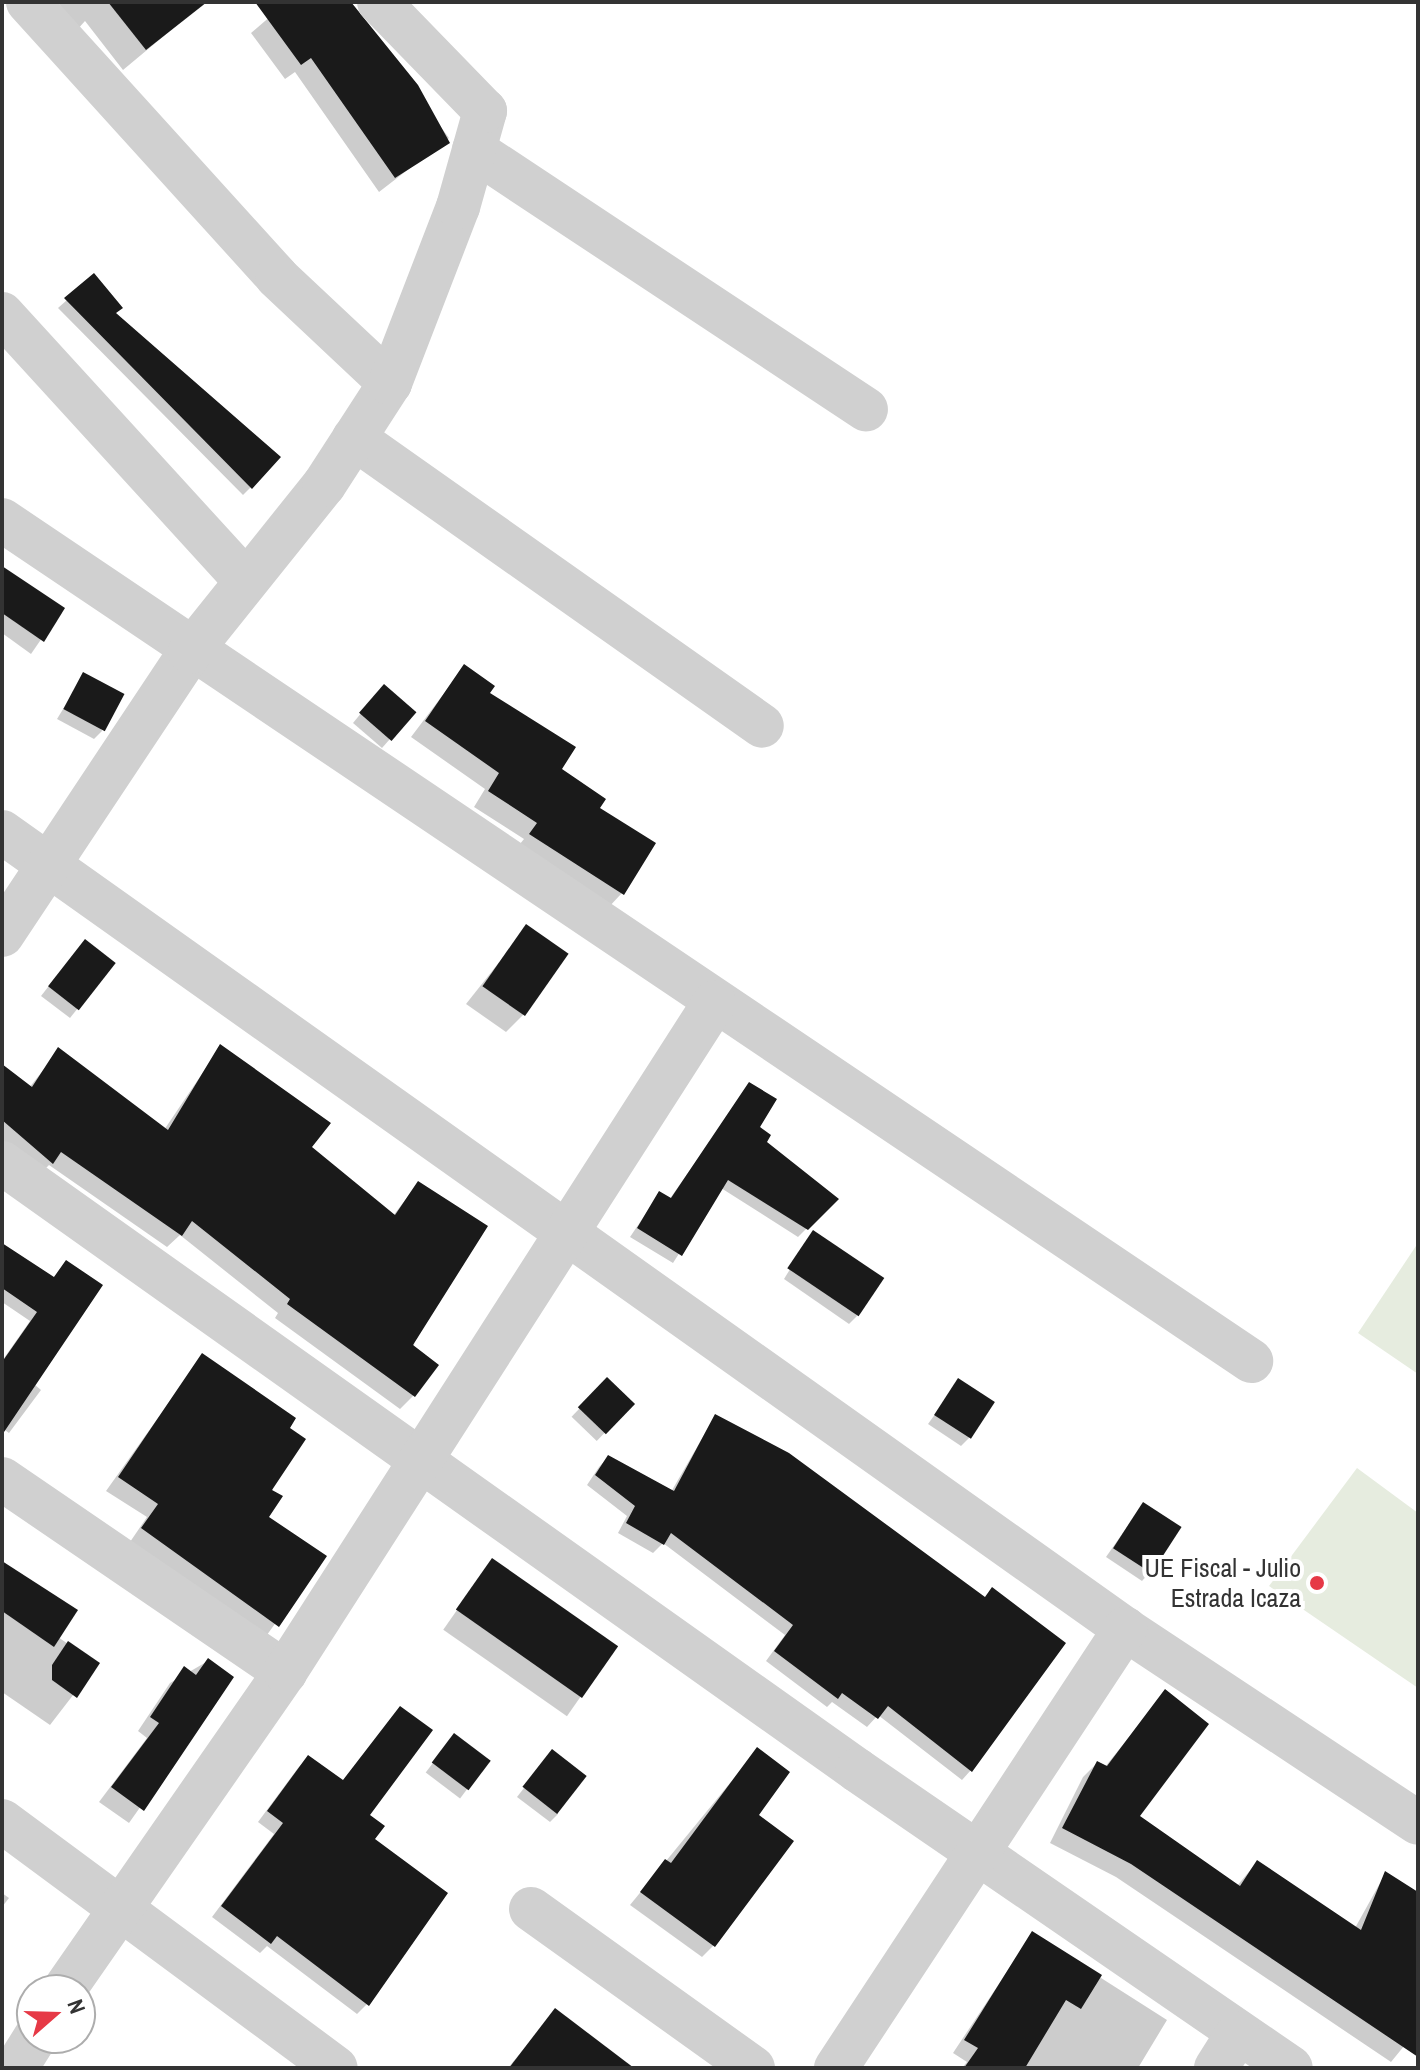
<!DOCTYPE html>
<style>
body{margin:0}
#map{position:relative;width:1420px;height:2070px;overflow:hidden;background:#fff;font-family:"Archivo Narrow",sans-serif}
div>[style]{position:absolute}
.green>*{inset:0;background:#e6ecdf}
.shadow>*{inset:0;background:#0003;transform-origin:0 0}
.building>*{inset:0;background:#1a1a1a;transform-origin:0 0}
.minor>*{height:44px;margin:-22px;padding:0 22px;transform-origin:22px;border-radius:22px;background:#d0d0d0}
.dots>*{width:22px;height:22px;translate:-50% -50%;box-sizing:border-box;border:4px solid #fff;border-radius:50%}
span{translate:-50% -50%;white-space:nowrap;text-align:center;line-height:1.15;-webkit-text-stroke:8px #fff;paint-order:stroke}
.poi-label{font-size:26px;color:#333}
.right{translate:-100% -50%;text-align:right}
.frame{position:absolute;inset:0;border:4px solid #333;pointer-events:none}
.north{position:absolute;left:16px;top:1974px;width:80px;height:80px;box-sizing:border-box;background:#fff;border:2px solid #adadad;border-radius:50%;rotate:70deg;font-size:22px;font-weight:700;line-height:32px;text-align:center;color:#333}
.north::after{content:'';display:block;margin:auto;width:28px;height:36px;background:#e63946;clip-path:polygon(50% 0,100% 100%,50% 72%,0 100%)}
</style>
<div id="map">
<div class="green">
<i style="clip-path:polygon(1418px 1243px,1418px 1374px,1358px 1333px)"></i>
<i style="clip-path:polygon(1357px 1468px,1418px 1513px,1418px 1688px,1269px 1586px)"></i>
</div>
<div class="shadow">
<i style="clip-path:polygon(58px 2px,198px 2px,201px 5px,123px 70px,85px 21px,76px 31px)"></i>
<i style="clip-path:polygon(287px 2px,348px 2px,449px 138px,379px 192px,295px 72px,285px 79px,251px 33px)"></i>
<i style="clip-path:polygon(94px 276px,114px 314px,251px 487px,243px 495px,58px 308px)"></i>
<i style="clip-path:polygon(2px 574px,62px 609px,31px 654px,2px 633px)"></i>
<i style="clip-path:polygon(464px 667px,597px 808px,622px 893px,607px 909px,515px 850px,524px 839px,474px 807px,485px 789px,411px 737px)"></i>
<i style="clip-path:polygon(84px 675px,102px 731px,94px 739px,57px 719px)"></i>
<i style="clip-path:polygon(376px 695px,390px 739px,382px 748px,353px 723px)"></i>
<i style="clip-path:polygon(527px 927px,523px 1015px,506px 1032px,466px 1004px)"></i>
<i style="clip-path:polygon(77px 950px,113px 964px,70px 1018px,41px 996px)"></i>
<i style="clip-path:polygon(220px 1047px,309px 1148px,393px 1216px,418px 1183px,413px 1396px,400px 1409px,275px 1318px,278px 1313px,180px 1235px,167px 1247px,49px 1165px,39px 1175px,2px 1145px,2px 1066px,29px 1088px,59px 1050px,164px 1130px)"></i>
<i style="clip-path:polygon(750px 1084px,764px 1142px,836px 1199px,798px 1237px,721px 1188px,673px 1263px,630px 1237px,659px 1194px,669px 1200px)"></i>
<i style="clip-path:polygon(813px 1232px,857px 1316px,849px 1324px,784px 1279px)"></i>
<i style="clip-path:polygon(2px 1262px,53px 1278px,66px 1263px,34px 1384px,41px 1390px,9px 1433px,2px 1428px,2px 1361px,30px 1321px,2px 1302px)"></i>
<i style="clip-path:polygon(202px 1356px,287px 1428px,266px 1517px,324px 1556px,264px 1639px,130px 1542px,147px 1517px,106px 1491px)"></i>
<i style="left:607px;top:1380px;width:35px;height:51px;rotate:44deg"></i>
<i style="clip-path:polygon(959px 1381px,969px 1438px,961px 1446px,928px 1424px)"></i>
<i style="clip-path:polygon(715px 1416px,984px 1599px,971px 1770px,962px 1780px,878px 1715px,867px 1727px,832px 1702px,827px 1707px,766px 1661px,785px 1635px,663px 1543px,653px 1553px,618px 1533px,627px 1516px,587px 1485px,599px 1467px,608px 1457px,671px 1492px)"></i>
<i style="clip-path:polygon(1143px 1504px,1150px 1572px,1142px 1581px,1106px 1557px)"></i>
<i style="left:492px;top:1560px;width:151px;height:85px;rotate:35deg"></i>
<i style="clip-path:polygon(2px 1563px,58px 1637px,97px 1664px,50px 1725px,2px 1692px)"></i>
<i style="clip-path:polygon(208px 1661px,232px 1677px,129px 1823px,99px 1802px,147px 1738px,138px 1731px,170px 1683px)"></i>
<i style="clip-path:polygon(1165px 1692px,1137px 1817px,1237px 1886px,1257px 1862px,1355px 1928px,1385px 1874px,1418px 1894px,1418px 2029px,1391px 2062px,1116px 1877px,1050px 1843px,1083px 1777px,1097px 1763px,1105px 1767px)"></i>
<i style="clip-path:polygon(400px 1708px,368px 1816px,367px 2004px,357px 2014px,267px 1946px,260px 1953px,212px 1917px,274px 1834px,258px 1822px,298px 1768px,308px 1757px,342px 1782px)"></i>
<i style="left:454px;top:1735px;width:43px;height:47px;rotate:37deg"></i>
<i style="clip-path:polygon(757px 1750px,756px 1815px,714px 1945px,702px 1957px,630px 1905px)"></i>
<i style="clip-path:polygon(552px 1752px,558px 1814px,550px 1822px,517px 1797px)"></i>
<i style="clip-path:polygon(2px 1893px,9px 1898px,2px 1907px)"></i>
<i style="clip-path:polygon(1032px 1934px,1167px 2020px,1138px 2068px,962px 2068px,967px 2062px,953px 2053px)"></i>
<i style="clip-path:polygon(555px 2011px,631px 2068px,508px 2068px)"></i>
</div>
<div class="building">
<i style="clip-path:polygon(108px 2px,207px 2px,146px 50px)"></i>
<i style="clip-path:polygon(255px 2px,351px 2px,418px 85px,450px 143px,395px 178px,311px 58px,301px 65px)"></i>
<i style="clip-path:polygon(94px 273px,123px 308px,116px 313px,281px 457px,252px 489px,64px 298px)"></i>
<i style="clip-path:polygon(2px 566px,65px 608px,44px 642px,2px 613px)"></i>
<i style="clip-path:polygon(464px 664px,495px 686px,490px 693px,576px 747px,562px 769px,606px 799px,600px 808px,656px 843px,624px 895px,529px 834px,537px 823px,488px 791px,499px 773px,425px 721px)"></i>
<i style="left:83px;top:672px;width:47px;height:42px;rotate:28deg"></i>
<i style="left:384px;top:684px;width:43px;height:38px;rotate:41deg"></i>
<i style="left:526px;top:924px;width:52px;height:76px;rotate:35deg"></i>
<i style="left:85px;top:939px;width:39px;height:60px;rotate:38deg"></i>
<i style="clip-path:polygon(220px 1044px,331px 1123px,312px 1147px,395px 1215px,418px 1181px,488px 1226px,413px 1345px,439px 1365px,415px 1397px,287px 1304px,290px 1299px,192px 1221px,182px 1236px,61px 1152px,53px 1164px,2px 1120px,2px 1064px,32px 1087px,58px 1047px,168px 1130px)"></i>
<i style="clip-path:polygon(749px 1082px,777px 1099px,760px 1127px,771px 1135px,767px 1142px,839px 1199px,808px 1230px,728px 1180px,682px 1256px,637px 1228px,659px 1191px,671px 1198px)"></i>
<i style="left:813px;top:1230px;width:86px;height:46px;rotate:34deg"></i>
<i style="clip-path:polygon(2px 1243px,54px 1277px,66px 1260px,103px 1285px,2px 1435px,2px 1362px,37px 1312px,2px 1288px)"></i>
<i style="clip-path:polygon(202px 1353px,296px 1418px,290px 1428px,306px 1439px,272px 1490px,283px 1496px,269px 1517px,327px 1556px,279px 1627px,141px 1528px,158px 1504px,118px 1477px)"></i>
<i style="left:607px;top:1377px;width:39px;height:42px;rotate:44deg"></i>
<i style="left:958px;top:1378px;width:44px;height:44px;rotate:33deg"></i>
<i style="clip-path:polygon(715px 1414px,789px 1453px,985px 1597px,992px 1587px,1066px 1643px,972px 1772px,888px 1706px,878px 1719px,842px 1693px,838px 1699px,774px 1651px,793px 1625px,671px 1533px,664px 1545px,626px 1523px,635px 1506px,595px 1475px,608px 1455px,674px 1491px)"></i>
<i style="left:1143px;top:1502px;width:46px;height:55px;rotate:33deg"></i>
<i style="left:492px;top:1558px;width:154px;height:63px;rotate:35deg"></i>
<i style="clip-path:polygon(2px 1561px,78px 1610px,54px 1647px,2px 1611px)"></i>
<i style="clip-path:polygon(68px 1641px,100px 1663px,77px 1698px,52px 1680px,52px 1665px)"></i>
<i style="clip-path:polygon(208px 1658px,234px 1677px,144px 1811px,111px 1787px,159px 1723px,150px 1717px,184px 1666px,196px 1675px)"></i>
<i style="clip-path:polygon(1165px 1689px,1209px 1724px,1140px 1816px,1240px 1886px,1257px 1860px,1361px 1930px,1385px 1871px,1418px 1892px,1418px 2057px,1131px 1864px,1062px 1828px,1097px 1761px,1107px 1766px)"></i>
<i style="clip-path:polygon(400px 1706px,433px 1730px,370px 1815px,385px 1826px,375px 1839px,448px 1893px,369px 2006px,277px 1936px,271px 1944px,221px 1906px,283px 1823px,267px 1811px,308px 1755px,343px 1780px)"></i>
<i style="left:454px;top:1733px;width:46px;height:37px;rotate:37deg"></i>
<i style="clip-path:polygon(757px 1747px,790px 1772px,759px 1815px,794px 1841px,715px 1947px,640px 1892px,665px 1859px,671px 1863px)"></i>
<i style="left:552px;top:1749px;width:44px;height:48px;rotate:38deg"></i>
<i style="clip-path:polygon(1032px 1931px,1102px 1975px,1081px 2009px,1066px 2000px,1025px 2068px,964px 2068px,978px 2048px,964px 2040px)"></i>
<i style="clip-path:polygon(555px 2008px,634px 2068px,509px 2068px)"></i>
</div>
<div class="minor">
<i style="left:28px;top:2px;width:371px;rotate:47.8deg"></i>
<i style="left:277px;top:277px;width:155px;rotate:43.2deg"></i>
<i style="left:474px;top:150px;width:470px;rotate:33.5deg"></i>
<i style="left:2px;top:314px;width:359px;rotate:47.6deg"></i>
<i style="left:354px;top:438px;width:499px;rotate:35.2deg"></i>
<i style="left:2px;top:520px;width:1506px;rotate:33.95deg"></i>
<i style="left:2px;top:832px;width:1377px;rotate:35.36deg"></i>
<i style="left:1125px;top:1629px;width:351px;rotate:33.5deg"></i>
<i style="left:2px;top:935px;width:340px;rotate:-56.4deg"></i>
<i style="left:190px;top:652px;width:214px;rotate:-51.3deg"></i>
<i style="left:324px;top:485px;width:121px;rotate:-57.1deg"></i>
<i style="left:390px;top:383px;width:189px;rotate:-68.9deg"></i>
<i style="left:458px;top:207px;width:100px;rotate:-74.3deg"></i>
<i style="left:485px;top:111px;width:152px;rotate:-134.2deg"></i>
<i style="left:2px;top:1163px;width:1049px;rotate:35.37deg"></i>
<i style="left:857px;top:1770px;width:526px;rotate:34.47deg"></i>
<i style="left:2px;top:1479px;width:343px;rotate:34.3deg"></i>
<i style="left:2px;top:1821px;width:415px;rotate:36.5deg"></i>
<i style="left:531px;top:1909px;width:273px;rotate:35.6deg"></i>
<i style="left:64px;top:1990px;width:387px;rotate:-55.2deg"></i>
<i style="left:285px;top:1672px;width:795px;rotate:-57.33deg"></i>
<i style="left:16px;top:2068px;width:36px;rotate:-58deg"></i>
<i style="left:836px;top:2068px;width:526px;rotate:-56.64deg"></i>
<i style="left:1216px;top:2068px;width:41px;rotate:-57.8deg"></i>
</div>
<div class="dots">
<i style="left:1317px;top:1583px;background:#e63946"></i>
</div>
<div class="poi-label">
<span class="right" style="left:1301px;top:1583px">UE Fiscal - Julio<br>Estrada Icaza</span>
</div>
<div class="frame"></div>
<div class="north">N</div>
</div>
